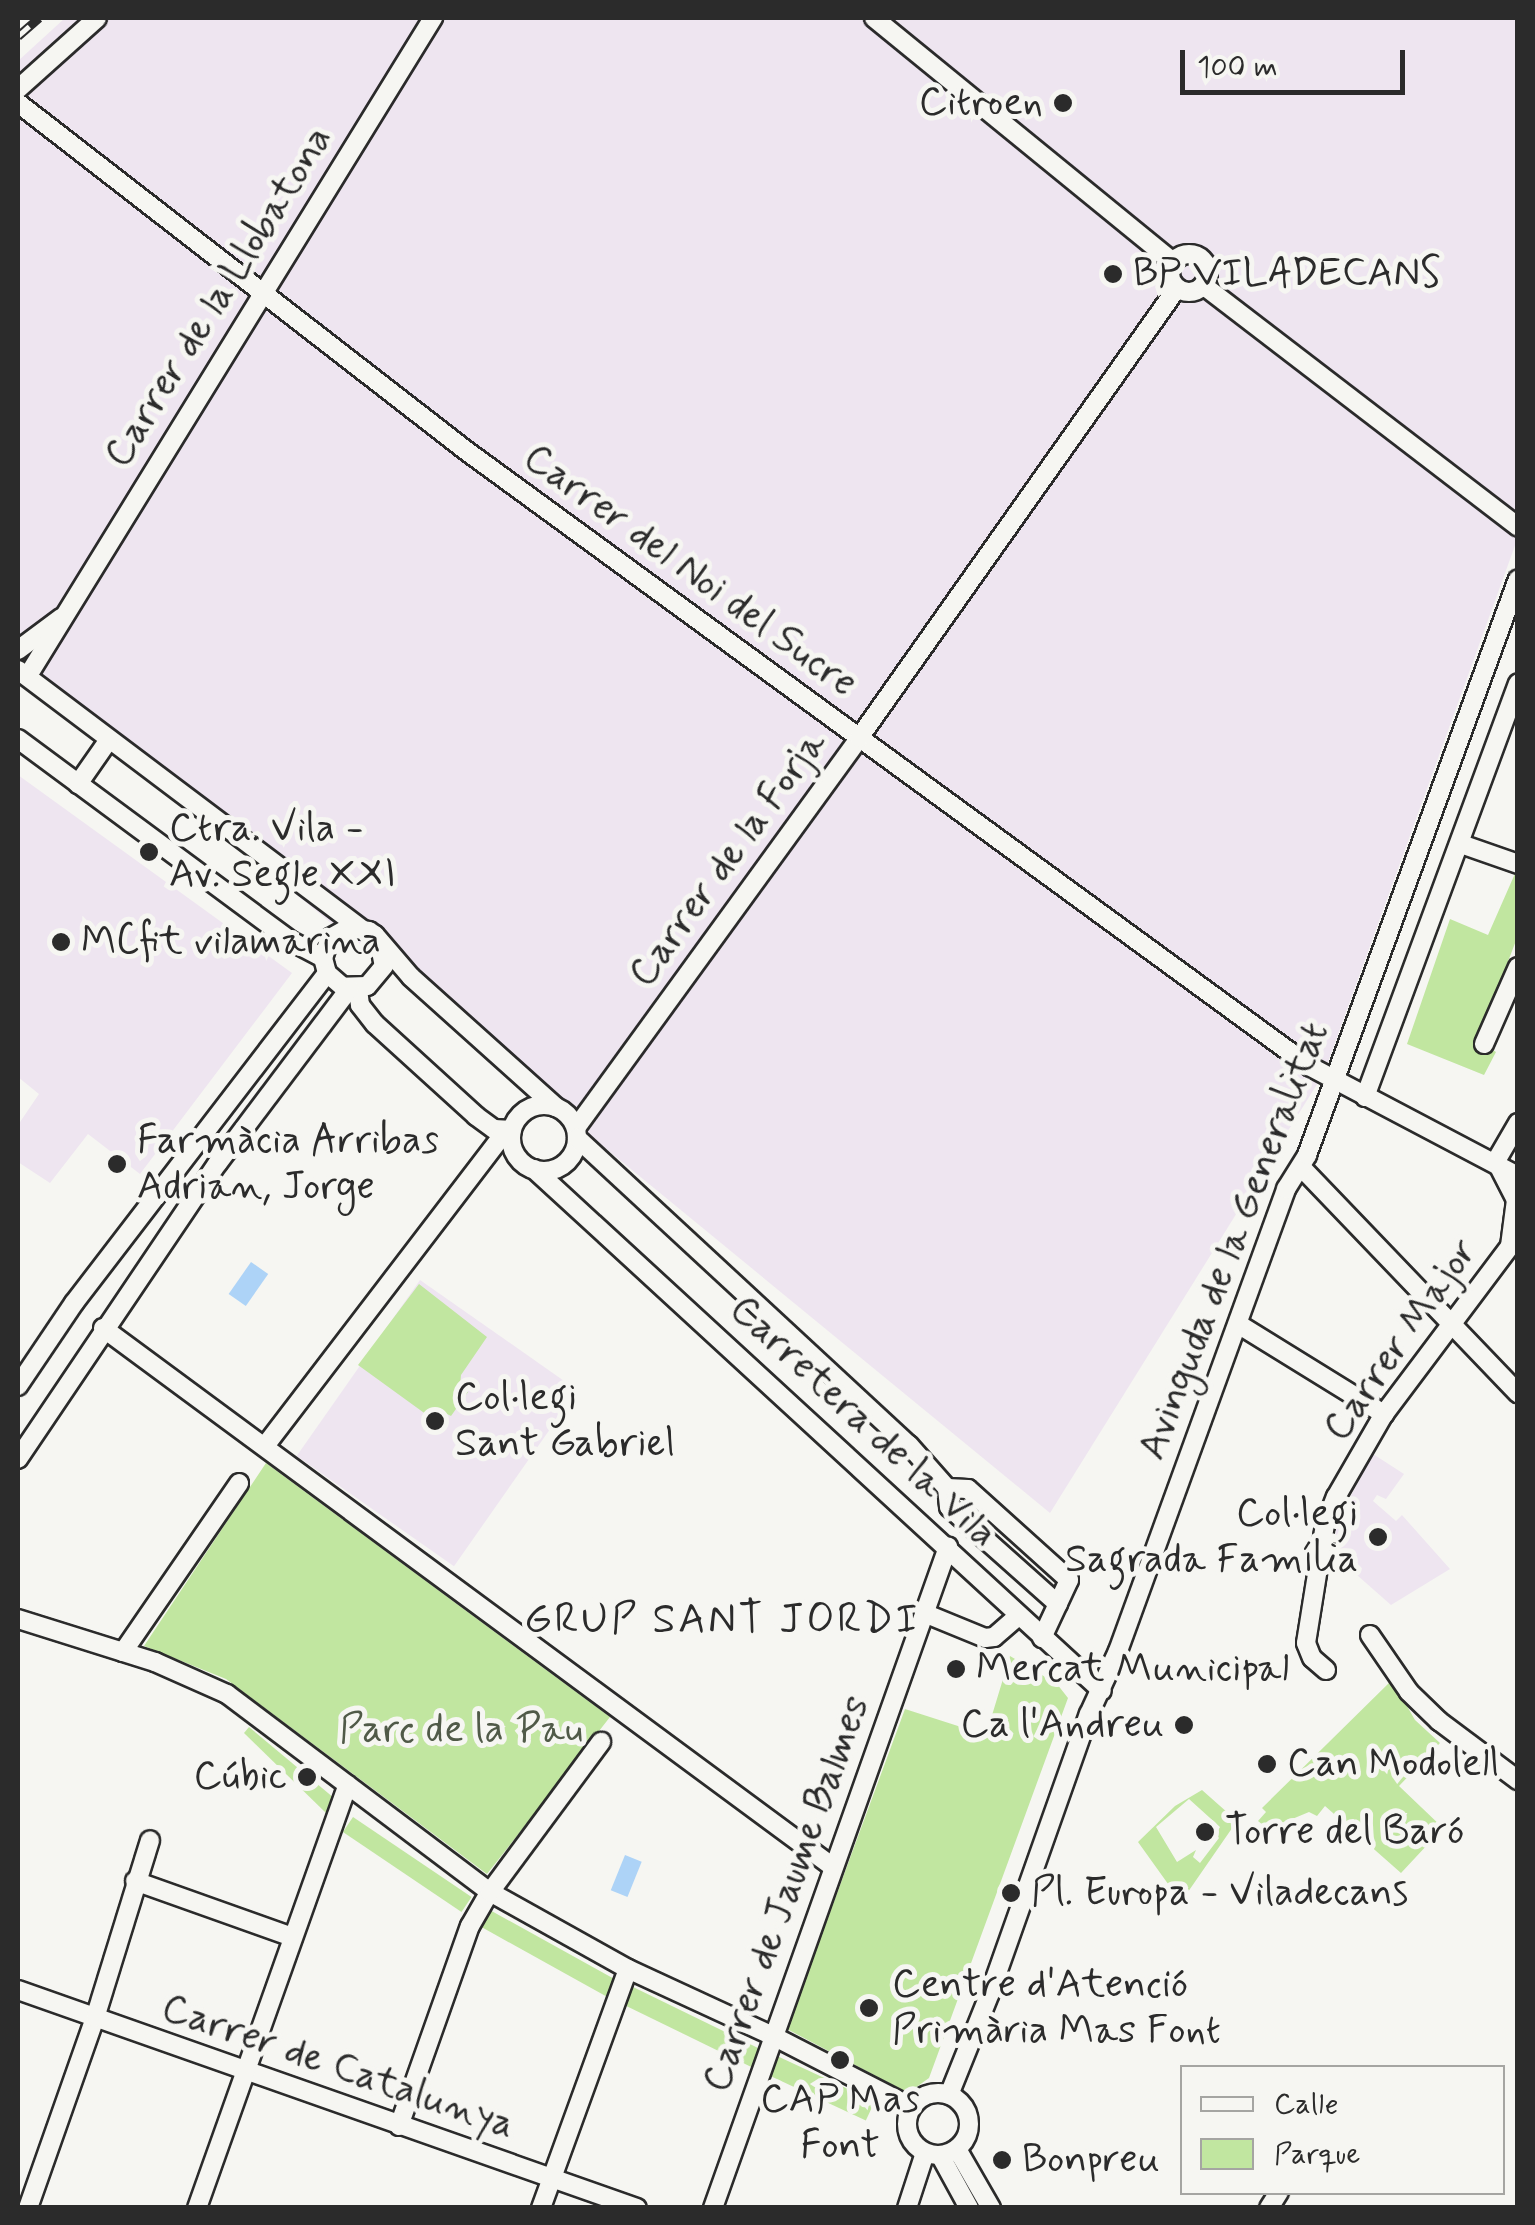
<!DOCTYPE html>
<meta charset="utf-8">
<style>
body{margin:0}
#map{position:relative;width:1535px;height:2225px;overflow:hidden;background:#f6f6f2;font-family:Mynerve,sans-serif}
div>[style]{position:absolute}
.built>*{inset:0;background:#eee5f0;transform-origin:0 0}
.green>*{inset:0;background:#c1e6a0;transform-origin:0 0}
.water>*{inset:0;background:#add3f7;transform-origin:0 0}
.roads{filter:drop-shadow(2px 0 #2b2b2b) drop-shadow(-2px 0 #2b2b2b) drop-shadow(0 2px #2b2b2b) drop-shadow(0 -2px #2b2b2b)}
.minor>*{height:18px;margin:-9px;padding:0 9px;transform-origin:9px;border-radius:9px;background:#f6f6f2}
.minor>.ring{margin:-9px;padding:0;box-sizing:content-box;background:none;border:18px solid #f6f6f2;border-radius:50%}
.rail>*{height:9px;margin-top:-4.5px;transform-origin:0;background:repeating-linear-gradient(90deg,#f6f6f2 0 15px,#2b2b2b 0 30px);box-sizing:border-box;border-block:2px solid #2b2b2b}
.dots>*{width:28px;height:28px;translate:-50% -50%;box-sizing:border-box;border:5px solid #f6f6f2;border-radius:50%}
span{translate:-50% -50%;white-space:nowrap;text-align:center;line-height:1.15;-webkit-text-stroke:10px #f6f6f2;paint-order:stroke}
.poi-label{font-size:40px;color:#2b2b2b}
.right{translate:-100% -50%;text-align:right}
.left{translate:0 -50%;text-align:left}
.street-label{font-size:40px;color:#2b2b2b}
.park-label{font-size:40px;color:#505a48}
.neighbourhood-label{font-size:42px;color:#2b2b2b;letter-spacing:2.5px}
.frame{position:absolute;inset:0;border:20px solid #2b2b2b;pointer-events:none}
.legend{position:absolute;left:1180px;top:2065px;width:325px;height:130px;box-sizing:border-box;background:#f6f6f2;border:2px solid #a5a5a2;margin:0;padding:12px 18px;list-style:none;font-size:30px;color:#2b2b2b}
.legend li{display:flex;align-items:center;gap:20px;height:50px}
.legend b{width:50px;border:2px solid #a5a5a2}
.scale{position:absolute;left:1180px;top:50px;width:225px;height:45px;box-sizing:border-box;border:5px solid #2b2b2b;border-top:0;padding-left:12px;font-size:30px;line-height:35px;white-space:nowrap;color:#2b2b2b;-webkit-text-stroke:8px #f6f6f2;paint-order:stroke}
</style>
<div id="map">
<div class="built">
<i style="clip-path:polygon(65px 18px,1517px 18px,1517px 540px,1324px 1073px,1050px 1513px,18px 666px,18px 61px)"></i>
<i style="clip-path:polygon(18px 775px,292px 973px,140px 1174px,88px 1134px,50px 1183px,18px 1162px,18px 1125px,39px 1094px,18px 1077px)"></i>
<i style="left:420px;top:1280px;width:192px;height:215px;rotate:35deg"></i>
<i style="clip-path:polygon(1373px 1454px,1404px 1474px,1386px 1499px,1377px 1495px,1373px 1501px,1396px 1521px,1402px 1515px,1450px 1569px,1391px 1605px,1332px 1553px,1338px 1520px)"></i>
</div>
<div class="green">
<i style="clip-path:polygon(1517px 869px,1517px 938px,1478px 1040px,1496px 1052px,1484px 1075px,1407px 1044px,1450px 919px,1488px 935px)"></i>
<i style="clip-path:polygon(419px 1284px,487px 1337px,461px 1375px,460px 1386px,468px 1392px,451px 1416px,445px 1413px,438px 1423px,358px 1365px)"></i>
<i style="clip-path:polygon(266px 1463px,610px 1717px,487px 1874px,226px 1679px,144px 1646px)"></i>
<i style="clip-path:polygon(1010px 1656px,1057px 1684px,1068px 1698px,929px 2078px,908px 2093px,787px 2029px,905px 1709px,986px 1735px)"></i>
<i style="clip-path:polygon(1392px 1680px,1415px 1720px,1440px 1743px,1399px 1786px,1443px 1828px,1401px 1873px,1325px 1806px,1317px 1816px,1309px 1812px,1268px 1829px,1258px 1821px,1266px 1812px,1262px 1808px)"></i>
<i style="clip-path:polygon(249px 1727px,334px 1798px,326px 1813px,244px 1733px)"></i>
<i style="clip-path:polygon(evenodd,1202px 1790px,1237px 1821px,1181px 1902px,1138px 1842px,1175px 1806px,1202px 1790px,1189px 1799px,1220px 1827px,1216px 1834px,1219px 1838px,1200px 1863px,1193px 1857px,1196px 1850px,1177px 1862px,1156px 1827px,1189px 1799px)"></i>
<i style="left:353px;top:1817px;width:143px;height:18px;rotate:34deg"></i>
<i style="left:488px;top:1909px;width:146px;height:19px;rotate:29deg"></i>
<i style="left:631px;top:1986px;width:147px;height:20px;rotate:26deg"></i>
<i style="left:775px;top:2055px;width:110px;height:21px;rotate:25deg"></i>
</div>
<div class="water">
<i style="left:251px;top:1262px;width:21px;height:39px;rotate:35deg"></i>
<i style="left:625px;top:1855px;width:18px;height:38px;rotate:22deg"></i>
</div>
<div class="roads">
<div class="minor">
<i style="left:874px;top:18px;width:386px;rotate:39.2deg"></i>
<i style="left:18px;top:89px;width:106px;rotate:-41.9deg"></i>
<i style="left:18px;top:103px;width:569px;rotate:37.8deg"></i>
<i style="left:468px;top:452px;width:1041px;rotate:36.13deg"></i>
<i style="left:1309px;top:1066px;width:236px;rotate:27.8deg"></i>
<i class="ring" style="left:1170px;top:254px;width:20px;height:20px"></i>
<i style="left:1203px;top:285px;width:397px;rotate:37.5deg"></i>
<i style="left:18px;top:650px;width:54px;rotate:-36.7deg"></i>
<i style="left:32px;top:669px;width:765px;rotate:-58.37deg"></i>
<i style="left:18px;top:670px;width:431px;rotate:37deg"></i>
<i style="left:18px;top:739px;width:340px;rotate:36.5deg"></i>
<i style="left:291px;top:941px;width:36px;rotate:28deg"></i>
<i style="left:78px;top:784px;width:52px;rotate:-55.1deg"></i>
<i style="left:1461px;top:844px;width:60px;rotate:19.3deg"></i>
<i style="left:379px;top:941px;width:25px;rotate:79deg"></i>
<i style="left:384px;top:966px;width:26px;rotate:130deg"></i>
<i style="left:367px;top:986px;width:24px;rotate:178deg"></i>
<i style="left:343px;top:987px;width:21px;rotate:-139deg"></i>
<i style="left:327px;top:973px;width:16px;rotate:-105deg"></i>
<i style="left:323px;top:958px;width:21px;rotate:-71deg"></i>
<i style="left:330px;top:938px;width:21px;rotate:-29deg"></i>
<i style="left:348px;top:928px;width:21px;rotate:8deg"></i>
<i style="left:369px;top:931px;width:7px;rotate:34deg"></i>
<i style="left:375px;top:935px;width:55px;rotate:49.4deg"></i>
<i style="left:411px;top:977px;width:195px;rotate:41.9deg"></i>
<i style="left:358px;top:989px;width:16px;rotate:83deg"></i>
<i style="left:360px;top:1005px;width:24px;rotate:52deg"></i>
<i style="left:375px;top:1024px;width:137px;rotate:42.3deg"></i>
<i style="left:476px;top:1116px;width:22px;rotate:36deg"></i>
<i style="left:494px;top:1129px;width:18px;rotate:3deg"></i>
<i style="left:1484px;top:1044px;width:84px;rotate:-66.2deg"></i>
<i style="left:1365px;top:1097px;width:441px;rotate:-69.7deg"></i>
<i class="ring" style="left:511px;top:1105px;width:48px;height:48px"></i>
<i style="left:576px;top:1128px;width:482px;rotate:-54deg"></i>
<i style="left:859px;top:738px;width:551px;rotate:-54.75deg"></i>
<i style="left:577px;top:1138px;width:452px;rotate:42.8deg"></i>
<i style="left:909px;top:1445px;width:57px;rotate:48.5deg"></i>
<i style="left:947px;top:1488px;width:19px;rotate:84deg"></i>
<i style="left:949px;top:1507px;width:146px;rotate:41.7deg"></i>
<i style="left:1302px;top:1168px;width:312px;rotate:46.2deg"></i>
<i style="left:534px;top:1169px;width:771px;rotate:42.58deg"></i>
<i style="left:1238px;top:1324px;width:172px;rotate:31.7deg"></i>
<i style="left:103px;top:1328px;width:907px;rotate:36.44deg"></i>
<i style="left:18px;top:1386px;width:100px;rotate:-56deg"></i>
<i style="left:74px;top:1303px;width:416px;rotate:-52.5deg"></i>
<i style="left:265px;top:1446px;width:385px;rotate:-52.6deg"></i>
<i style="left:499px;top:1140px;width:13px;rotate:-23deg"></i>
<i style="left:18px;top:1459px;width:357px;rotate:-56deg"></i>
<i style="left:218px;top:1163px;width:218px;rotate:-53deg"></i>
<i style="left:947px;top:1488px;width:21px;rotate:3deg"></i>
<i style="left:968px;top:1489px;width:136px;rotate:42deg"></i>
<i style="left:1069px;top:1580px;width:64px;rotate:115deg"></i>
<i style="left:924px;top:1613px;width:66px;rotate:22.3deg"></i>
<i style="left:985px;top:1638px;width:9px;rotate:-6deg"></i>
<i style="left:994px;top:1637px;width:33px;rotate:-41deg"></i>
<i style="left:18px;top:1619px;width:144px;rotate:17.4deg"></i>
<i style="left:155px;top:1662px;width:79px;rotate:24deg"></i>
<i style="left:227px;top:1694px;width:329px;rotate:37deg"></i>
<i style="left:490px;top:1892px;width:158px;rotate:29.2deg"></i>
<i style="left:628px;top:1969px;width:160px;rotate:24.8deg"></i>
<i style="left:773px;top:2036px;width:155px;rotate:27.2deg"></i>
<i style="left:1370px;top:1635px;width:69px;rotate:55.6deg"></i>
<i style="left:1409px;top:1692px;width:42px;rotate:44deg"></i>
<i style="left:1439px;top:1721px;width:99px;rotate:36.8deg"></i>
<i style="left:123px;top:1652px;width:205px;rotate:-55.5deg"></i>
<i style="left:1326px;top:1670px;width:18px;rotate:-139deg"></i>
<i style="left:1312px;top:1658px;width:16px;rotate:-112deg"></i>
<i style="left:1306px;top:1643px;width:120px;rotate:-80.9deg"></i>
<i style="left:1325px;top:1525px;width:30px;rotate:-69deg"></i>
<i style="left:1336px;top:1497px;width:96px;rotate:-60deg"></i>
<i style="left:1384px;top:1414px;width:210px;rotate:-53.1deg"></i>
<i style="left:1510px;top:1246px;width:46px;rotate:-82.6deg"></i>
<i style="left:1516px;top:1200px;width:44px;rotate:-117.1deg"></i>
<i style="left:1496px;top:1161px;width:44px;rotate:-59.9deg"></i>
<i style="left:135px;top:1881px;width:167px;rotate:19.6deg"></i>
<i style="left:18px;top:1990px;width:656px;rotate:19.4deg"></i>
<i class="ring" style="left:907px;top:2093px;width:44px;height:44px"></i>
<i style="left:949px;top:2095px;width:110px;rotate:-68.1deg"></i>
<i style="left:990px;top:1993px;width:296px;rotate:-70.5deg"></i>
<i style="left:1089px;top:1714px;width:69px;rotate:-65.3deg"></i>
<i style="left:1118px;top:1651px;width:492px;rotate:-70deg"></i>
<i style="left:1286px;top:1189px;width:40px;rotate:-58deg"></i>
<i style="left:1307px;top:1155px;width:613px;rotate:-69.88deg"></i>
<i style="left:399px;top:2126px;width:212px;rotate:-70.5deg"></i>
<i style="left:470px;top:1926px;width:39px;rotate:-60deg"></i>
<i style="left:490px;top:1892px;width:187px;rotate:-53.5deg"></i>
<i style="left:957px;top:2149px;width:68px;rotate:60deg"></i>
<i style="left:940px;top:2155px;width:60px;rotate:61.3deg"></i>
<i style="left:28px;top:2208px;width:201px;rotate:-70.6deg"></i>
<i style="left:95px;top:2018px;width:186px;rotate:-72.8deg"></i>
<i style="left:197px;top:2208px;width:449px;rotate:-70.4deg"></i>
<i style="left:541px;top:2208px;width:254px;rotate:-70deg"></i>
<i style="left:713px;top:2208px;width:702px;rotate:-70.43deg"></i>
<i style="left:907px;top:2208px;width:58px;rotate:-71.9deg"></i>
<i style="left:1269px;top:2208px;width:19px;rotate:-58deg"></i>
</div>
</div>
<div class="rail">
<i style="left:18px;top:36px;width:28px;rotate:-41deg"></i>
</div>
<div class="dots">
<i style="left:1063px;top:103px;background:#2b2b2b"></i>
<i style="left:1113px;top:274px;background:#2b2b2b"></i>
<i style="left:149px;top:852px;background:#2b2b2b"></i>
<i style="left:61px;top:942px;background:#2b2b2b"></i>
<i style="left:117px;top:1164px;background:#2b2b2b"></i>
<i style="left:435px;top:1421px;background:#2b2b2b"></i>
<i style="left:1378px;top:1537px;background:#2b2b2b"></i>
<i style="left:956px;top:1669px;background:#2b2b2b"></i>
<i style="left:1184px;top:1725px;background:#2b2b2b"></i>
<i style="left:1267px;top:1764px;background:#2b2b2b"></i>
<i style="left:307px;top:1777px;background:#2b2b2b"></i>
<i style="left:1205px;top:1832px;background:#2b2b2b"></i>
<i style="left:1011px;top:1893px;background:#2b2b2b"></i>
<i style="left:869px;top:2008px;background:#2b2b2b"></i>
<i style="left:840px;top:2060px;background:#2b2b2b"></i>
<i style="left:1002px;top:2160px;background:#2b2b2b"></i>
</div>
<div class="poi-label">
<span class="right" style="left:1043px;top:103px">Citroen</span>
<span class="left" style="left:1133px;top:274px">BP VILADECANS</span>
<span class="left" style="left:169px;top:852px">Ctra. Vila -<br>Av. Segle XXI</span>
<span class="left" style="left:81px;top:942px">MCfit vilamarina</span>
<span class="left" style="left:137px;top:1164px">Farmàcia Arribas<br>Adrian, Jorge</span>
<span class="left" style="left:455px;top:1421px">Col·legi<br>Sant Gabriel</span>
<span class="right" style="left:1358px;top:1537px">Col·legi<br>Sagrada Família</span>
<span class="left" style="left:976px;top:1669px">Mercat Municipal</span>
<span class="right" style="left:1164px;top:1725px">Ca l'Andreu</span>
<span class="left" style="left:1287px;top:1764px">Can Modolell</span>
<span class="right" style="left:287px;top:1777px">Cúbic</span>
<span class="left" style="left:1225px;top:1832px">Torre del Baró</span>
<span class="left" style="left:1031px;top:1893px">Pl. Europa - Viladecans</span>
<span class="left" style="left:892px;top:2008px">Centre d'Atenció<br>Primària Mas Font</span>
<span style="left:840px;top:2123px">CAP Mas<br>Font</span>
<span class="left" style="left:1022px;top:2160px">Bonpreu</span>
</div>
<div class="street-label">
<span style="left:219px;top:297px;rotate:-58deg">Carrer de la Llobatona</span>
<span style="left:690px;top:571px;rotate:36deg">Carrer del Noi del Sucre</span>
<span style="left:728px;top:859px;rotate:-54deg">Carrer de la Forja</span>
<span style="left:1234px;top:1241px;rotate:-69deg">Avinguda de la Generalitat</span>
<span style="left:1401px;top:1340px;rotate:-55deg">Carrer Major</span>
<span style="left:863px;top:1422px;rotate:43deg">Carretera de la Vila</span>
<span style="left:787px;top:1894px;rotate:-70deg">Carrer de Jaume Balmes</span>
<span style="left:338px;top:2067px;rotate:19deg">Carrer de Catalunya</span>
</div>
<div class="park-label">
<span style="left:461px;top:1730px">Parc de la Pau</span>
</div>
<div class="neighbourhood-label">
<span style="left:722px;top:1621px">GRUP SANT JORDI</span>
</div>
<div class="frame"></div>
<ul class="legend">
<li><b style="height:12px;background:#f6f6f2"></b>Calle</li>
<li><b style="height:28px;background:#c1e6a0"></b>Parque</li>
</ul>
<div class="scale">100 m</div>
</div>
